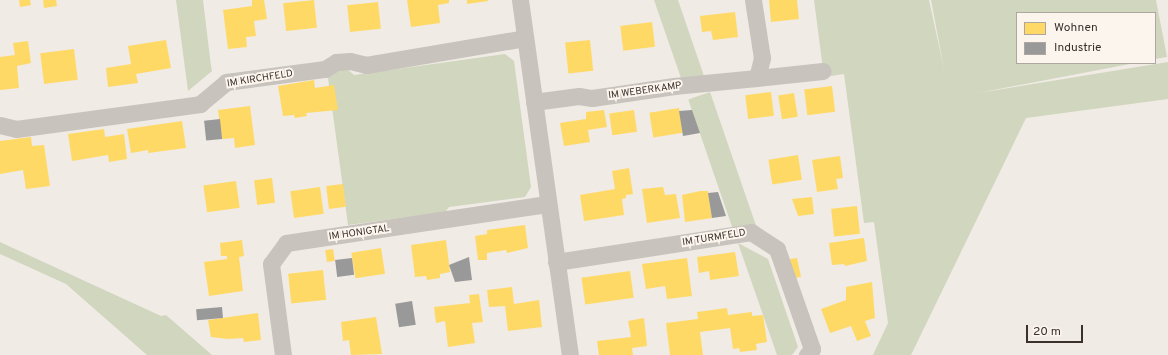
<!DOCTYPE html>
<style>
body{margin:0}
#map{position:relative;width:1168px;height:355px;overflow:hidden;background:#f0ebe5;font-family:Overpass,sans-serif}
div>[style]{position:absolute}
.green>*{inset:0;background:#d1d6bf;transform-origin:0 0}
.homes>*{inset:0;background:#ffd966;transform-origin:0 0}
.industry>*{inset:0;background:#999;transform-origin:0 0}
.street>*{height:17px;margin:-8.5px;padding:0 8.5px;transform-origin:8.5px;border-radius:8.5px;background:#c9c3be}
span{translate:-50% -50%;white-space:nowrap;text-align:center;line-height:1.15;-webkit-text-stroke:4px #fbf5ee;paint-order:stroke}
.street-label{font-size:10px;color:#3b302b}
.legend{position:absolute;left:1016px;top:12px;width:140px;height:52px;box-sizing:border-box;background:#fbf5ee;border:1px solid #aea6a0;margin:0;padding:5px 7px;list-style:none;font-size:12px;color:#3b302b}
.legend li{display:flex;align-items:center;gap:8px;height:20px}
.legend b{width:20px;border:1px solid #aea6a0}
.scale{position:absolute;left:1026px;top:325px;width:57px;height:18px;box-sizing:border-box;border:2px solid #3b302b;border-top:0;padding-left:5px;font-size:12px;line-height:14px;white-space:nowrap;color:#3b302b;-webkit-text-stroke:3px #fbf5ee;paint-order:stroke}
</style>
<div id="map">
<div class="green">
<i style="clip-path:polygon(176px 0,203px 0,211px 66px,212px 71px,188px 91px)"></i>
<i style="clip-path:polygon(654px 0,678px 0,705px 79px,681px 78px)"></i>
<i style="clip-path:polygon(814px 0,929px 0,944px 69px,931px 0,1156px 0,1167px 57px,1155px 59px,1155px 13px,1017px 13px,1017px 63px,1135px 63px,978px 93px,1168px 62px,1168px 99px,1026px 118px,911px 355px,873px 355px,888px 323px,874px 222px,864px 223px,844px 74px,824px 77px)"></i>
<i style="clip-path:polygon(505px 54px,514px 61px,531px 187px,525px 197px,449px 207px,445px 212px,348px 225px,328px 78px,335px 69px,345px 67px,354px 75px)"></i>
<i style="left:710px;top:92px;width:142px;height:23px;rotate:71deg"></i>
<i style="clip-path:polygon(0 242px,161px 316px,166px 315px,212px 355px,147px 355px,66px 284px,0 254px)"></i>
<i style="clip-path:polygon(738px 243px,768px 259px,798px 347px,792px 355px,777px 355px)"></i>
</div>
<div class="homes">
<i style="clip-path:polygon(19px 0,30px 0,31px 5px,20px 7px)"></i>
<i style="clip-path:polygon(43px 0,56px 0,57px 6px,44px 8px)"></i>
<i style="clip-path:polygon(252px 0,264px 0,267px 19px,254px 21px,256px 36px,246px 37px,247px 47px,228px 49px,223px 10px,252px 6px)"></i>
<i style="left:314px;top:0;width:28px;height:31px;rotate:84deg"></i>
<i style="clip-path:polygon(407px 0,449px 0,449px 3px,438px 5px,440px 23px,411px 27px)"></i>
<i style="clip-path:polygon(467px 0,488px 0,488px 1px,467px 4px)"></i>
<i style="clip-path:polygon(769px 0,797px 0,799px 19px,771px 22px)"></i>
<i style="left:378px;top:2px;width:27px;height:31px;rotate:84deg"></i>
<i style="clip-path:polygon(735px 12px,738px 37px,713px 40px,711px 31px,702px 32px,700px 16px)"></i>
<i style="left:652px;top:22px;width:25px;height:32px;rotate:83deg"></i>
<i style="clip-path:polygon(166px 40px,171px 68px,136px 74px,138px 83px,108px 87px,106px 68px,131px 64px,128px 46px)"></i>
<i style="left:590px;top:40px;width:31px;height:25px;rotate:84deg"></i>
<i style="clip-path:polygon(28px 41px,31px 63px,17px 66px,19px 88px,0 90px,0 57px,15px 55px,13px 43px)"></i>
<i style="left:74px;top:49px;width:31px;height:34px;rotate:83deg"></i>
<i style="clip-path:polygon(314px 80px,315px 88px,334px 85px,338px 110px,306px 113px,307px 116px,295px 118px,294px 115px,283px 116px,278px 86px)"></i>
<i style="left:832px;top:86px;width:26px;height:28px;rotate:83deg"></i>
<i style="left:771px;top:92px;width:24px;height:26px;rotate:83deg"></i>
<i style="left:794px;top:93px;width:24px;height:16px;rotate:81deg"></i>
<i style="clip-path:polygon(250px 106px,255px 145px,235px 148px,234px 138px,222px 139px,218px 110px)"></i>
<i style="left:679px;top:108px;width:25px;height:30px;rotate:81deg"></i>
<i style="clip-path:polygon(604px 110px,607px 127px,588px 130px,590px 142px,564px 146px,560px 123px,586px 119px,586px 112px)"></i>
<i style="left:634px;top:110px;width:22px;height:25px;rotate:82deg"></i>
<i style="clip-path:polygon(182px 121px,186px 148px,148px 153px,148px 150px,131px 153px,127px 129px)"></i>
<i style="clip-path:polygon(104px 129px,105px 137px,124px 134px,127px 159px,109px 162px,108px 155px,72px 161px,68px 134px)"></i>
<i style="clip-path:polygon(31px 137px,32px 146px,44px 145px,50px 186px,26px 189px,23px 170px,0 174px,0 141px)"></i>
<i style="left:798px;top:155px;width:25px;height:30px;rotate:81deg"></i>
<i style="clip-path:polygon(840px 156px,843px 178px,836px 179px,838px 189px,817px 192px,812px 160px)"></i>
<i style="clip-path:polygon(629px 168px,633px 194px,626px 195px,626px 198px,622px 199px,624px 215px,584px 221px,580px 195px,615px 189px,612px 171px)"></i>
<i style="left:272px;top:178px;width:25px;height:18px;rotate:83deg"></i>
<i style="left:236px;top:181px;width:27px;height:33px;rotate:82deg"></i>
<i style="left:343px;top:184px;width:23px;height:17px;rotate:83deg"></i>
<i style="left:320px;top:187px;width:27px;height:30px;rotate:82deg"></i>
<i style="clip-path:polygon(663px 187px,665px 195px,676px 194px,680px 218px,647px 223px,642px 189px)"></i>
<i style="clip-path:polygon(700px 191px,708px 191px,712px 218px,685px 222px,682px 195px)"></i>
<i style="clip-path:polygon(812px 197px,814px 214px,798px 216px,792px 199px)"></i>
<i style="left:857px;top:206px;width:28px;height:26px;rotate:84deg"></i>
<i style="clip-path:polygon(525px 225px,528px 248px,507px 253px,506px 250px,487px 253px,487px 260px,478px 260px,475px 236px,487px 234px,487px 230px)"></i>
<i style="clip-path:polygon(864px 238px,867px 261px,845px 266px,844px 264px,832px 265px,829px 243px)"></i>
<i style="clip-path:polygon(242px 240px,244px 256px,239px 257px,243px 291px,209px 296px,204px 262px,227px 259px,227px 256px,221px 256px,220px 243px)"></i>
<i style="clip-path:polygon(446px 240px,450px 272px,440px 274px,440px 278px,427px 280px,426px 276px,415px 277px,411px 245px)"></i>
<i style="left:381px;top:248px;width:26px;height:30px;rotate:81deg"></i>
<i style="left:333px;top:249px;width:12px;height:8px;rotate:81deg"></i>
<i style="clip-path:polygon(735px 252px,739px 276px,710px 280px,709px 271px,699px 273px,697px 257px)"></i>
<i style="clip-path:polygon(687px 258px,692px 296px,667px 299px,665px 286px,646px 289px,642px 264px)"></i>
<i style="clip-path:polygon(797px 258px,801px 277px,792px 278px,790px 259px)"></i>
<i style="left:323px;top:270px;width:30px;height:35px;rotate:84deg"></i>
<i style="left:630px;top:271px;width:27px;height:49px;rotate:82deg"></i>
<i style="clip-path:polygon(872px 282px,875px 318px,865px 321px,871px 336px,857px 341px,851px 326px,830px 333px,821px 309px,846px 300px,846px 287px)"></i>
<i style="clip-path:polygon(512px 287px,514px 304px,539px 300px,542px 327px,508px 331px,505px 306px,489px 307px,487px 290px)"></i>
<i style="clip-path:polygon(479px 294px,483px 322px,472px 323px,475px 343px,448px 347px,445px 321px,436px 323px,434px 307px,470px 303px,469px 295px)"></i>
<i style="clip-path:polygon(727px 308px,728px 315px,752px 312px,752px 316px,763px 315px,767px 342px,756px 344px,757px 350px,740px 352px,739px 348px,733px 349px,730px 328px,700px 332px,703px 355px,670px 355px,666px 323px,698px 319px,697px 312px)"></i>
<i style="clip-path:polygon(258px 313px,261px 340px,244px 342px,243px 338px,228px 339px,211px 337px,208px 320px)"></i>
<i style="clip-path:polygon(376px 317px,382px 354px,351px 355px,349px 340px,343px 341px,341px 322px)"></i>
<i style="clip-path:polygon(644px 318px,647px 346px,632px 348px,633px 355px,599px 355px,597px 341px,631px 337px,628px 321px)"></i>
</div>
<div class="industry">
<i style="clip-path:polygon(692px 110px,700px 133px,683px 136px,679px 111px)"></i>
<i style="left:220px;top:119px;width:20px;height:16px;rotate:84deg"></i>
<i style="clip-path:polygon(718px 192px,726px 216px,712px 218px,708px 193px)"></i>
<i style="clip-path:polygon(469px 257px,472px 280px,455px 282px,449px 265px)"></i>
<i style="left:352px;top:258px;width:17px;height:17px;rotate:83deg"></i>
<i style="left:412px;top:301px;width:24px;height:17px;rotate:81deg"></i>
<i style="left:222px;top:307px;width:11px;height:26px;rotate:85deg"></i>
</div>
<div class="street">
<i style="left:520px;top:0;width:359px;rotate:82deg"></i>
<i style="left:757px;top:78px;width:66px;rotate:-6.1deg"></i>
<i style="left:534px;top:102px;width:45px;rotate:-7.6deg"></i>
<i style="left:579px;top:96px;width:13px;rotate:9deg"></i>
<i style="left:592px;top:98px;width:83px;rotate:-8.3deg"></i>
<i style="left:674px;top:86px;width:83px;rotate:-5.5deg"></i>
<i style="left:757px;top:78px;width:21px;rotate:-76deg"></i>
<i style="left:762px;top:58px;width:59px;rotate:-98.8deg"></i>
<i style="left:0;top:125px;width:16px;rotate:14deg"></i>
<i style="left:16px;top:129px;width:186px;rotate:-7.7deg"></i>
<i style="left:200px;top:104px;width:34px;rotate:-40deg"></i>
<i style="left:226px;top:82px;width:100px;rotate:-7.5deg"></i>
<i style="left:325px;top:69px;width:13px;rotate:-32deg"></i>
<i style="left:336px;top:62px;width:14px;rotate:-4deg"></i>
<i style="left:350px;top:61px;width:16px;rotate:14deg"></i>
<i style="left:366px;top:65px;width:161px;rotate:-9.6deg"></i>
<i style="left:556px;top:262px;width:197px;rotate:-8.7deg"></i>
<i style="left:751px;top:232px;width:31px;rotate:33deg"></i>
<i style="left:777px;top:249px;width:106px;rotate:70.7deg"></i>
<i style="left:812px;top:349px;width:8px;rotate:130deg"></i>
<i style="left:283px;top:355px;width:92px;rotate:-97.5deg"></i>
<i style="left:271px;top:264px;width:26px;rotate:-54deg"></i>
<i style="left:286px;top:243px;width:264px;rotate:-8.5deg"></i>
</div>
<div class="street-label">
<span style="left:260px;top:79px;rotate:-9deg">IM KIRCHFELD</span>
<span style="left:645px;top:91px;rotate:-8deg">IM WEBERKAMP</span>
<span style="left:359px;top:233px;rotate:-8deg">IM HONIGTAL</span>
<span style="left:714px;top:238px;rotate:-9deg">IM TURMFELD</span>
</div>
<ul class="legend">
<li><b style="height:11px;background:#ffd966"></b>Wohnen</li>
<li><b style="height:11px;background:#999"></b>Industrie</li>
</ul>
<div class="scale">20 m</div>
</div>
